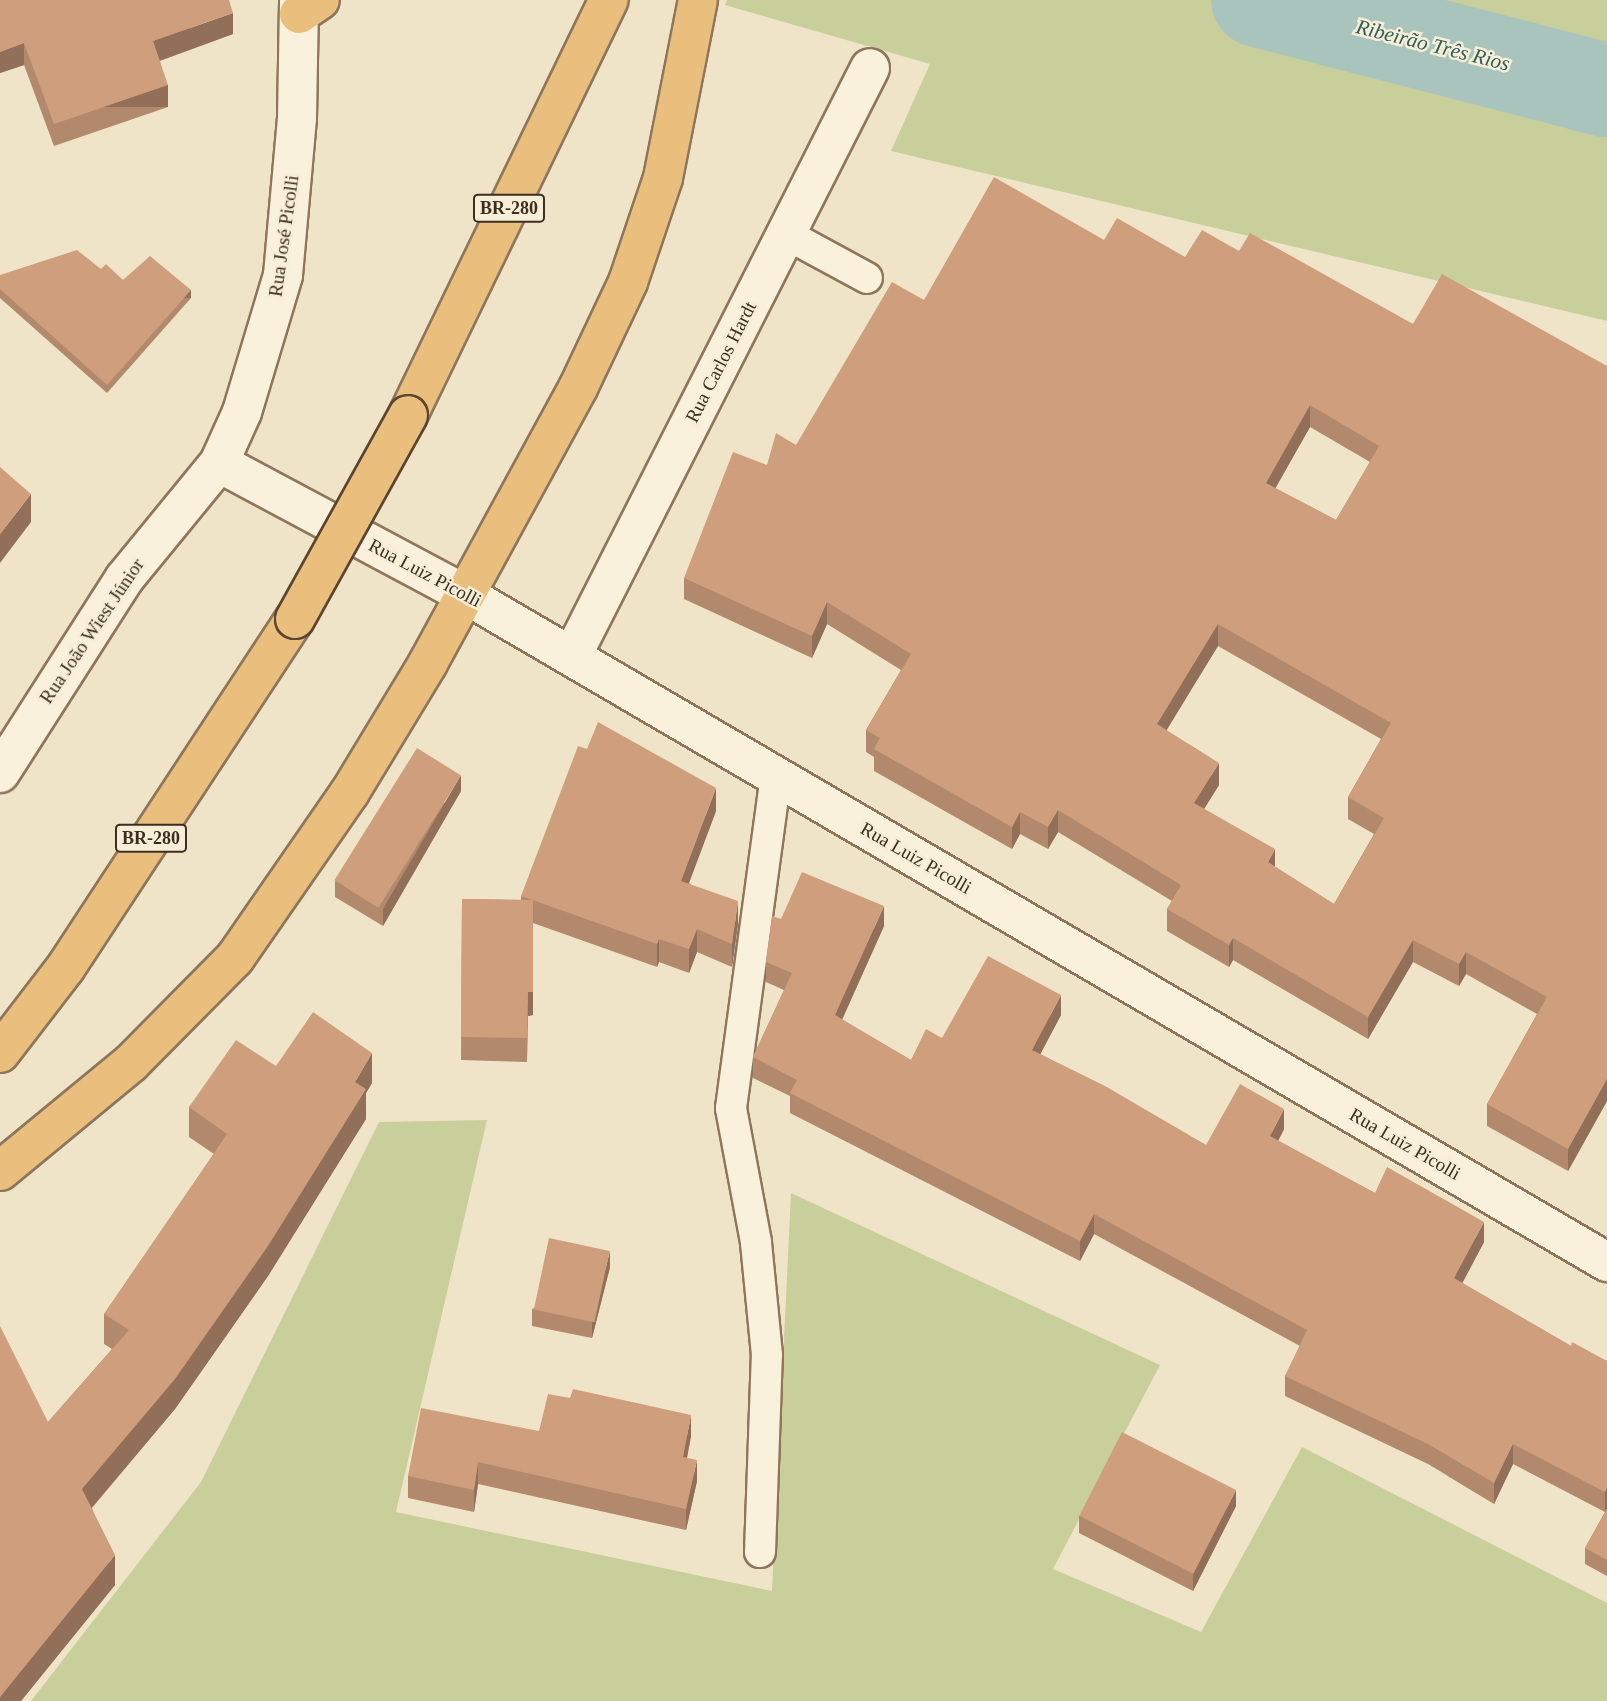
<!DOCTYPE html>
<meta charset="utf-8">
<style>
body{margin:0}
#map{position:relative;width:1607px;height:1701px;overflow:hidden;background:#f0e4c8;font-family:"Times New Roman",serif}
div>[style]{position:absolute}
.green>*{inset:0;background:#c9cf9b}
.river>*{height:94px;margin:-47px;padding:0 47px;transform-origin:47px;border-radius:47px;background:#a9c4bc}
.roads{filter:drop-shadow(2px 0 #8d765c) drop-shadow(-2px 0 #8d765c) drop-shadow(0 2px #8d765c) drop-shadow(0 -2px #8d765c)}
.service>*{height:30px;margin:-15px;padding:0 15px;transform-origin:15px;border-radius:15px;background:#faf1dc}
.minor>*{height:38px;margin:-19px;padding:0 19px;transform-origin:19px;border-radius:19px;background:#faf1dc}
.tertiary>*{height:38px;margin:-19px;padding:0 19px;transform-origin:19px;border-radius:19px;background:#faf1dc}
.trunk>*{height:38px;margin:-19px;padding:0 19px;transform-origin:19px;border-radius:19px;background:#eabe7c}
.bridges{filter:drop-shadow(2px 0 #5b4430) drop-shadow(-2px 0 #5b4430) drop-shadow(0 2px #5b4430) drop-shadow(0 -2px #5b4430)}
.trunk-bridge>*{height:38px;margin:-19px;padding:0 19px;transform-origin:19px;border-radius:19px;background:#eabe7c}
.wall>*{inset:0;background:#b2896c}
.shaded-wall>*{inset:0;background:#916f58;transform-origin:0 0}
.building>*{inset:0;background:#cf9f7d;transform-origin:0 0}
span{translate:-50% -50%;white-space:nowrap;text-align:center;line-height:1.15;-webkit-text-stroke:5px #f7eed8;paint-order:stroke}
.shield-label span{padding:2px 5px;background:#f7eed8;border:2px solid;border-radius:5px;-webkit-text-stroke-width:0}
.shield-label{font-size:18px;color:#3d2e20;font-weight:700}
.street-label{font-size:19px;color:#3d2e20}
.water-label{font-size:21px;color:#2f5d5a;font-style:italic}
</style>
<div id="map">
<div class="green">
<i style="clip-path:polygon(727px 0,1607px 0,1607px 321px,891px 151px,930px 64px,725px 5px)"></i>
<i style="clip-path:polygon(487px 1120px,396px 1512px,772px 1591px,791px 1193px,1160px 1365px,1053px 1569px,1201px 1632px,1302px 1447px,1607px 1603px,1607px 1701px,31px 1701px,201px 1482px,379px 1122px)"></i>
</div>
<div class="river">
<i style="left:1258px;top:0;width:360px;rotate:14.5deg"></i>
</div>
<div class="roads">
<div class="service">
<i style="left:786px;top:234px;width:92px;rotate:28.5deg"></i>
<i style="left:760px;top:1552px;width:197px;rotate:-88deg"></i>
<i style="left:767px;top:1355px;width:114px;rotate:-95.6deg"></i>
<i style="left:756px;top:1242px;width:136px;rotate:-100.6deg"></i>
<i style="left:731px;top:1108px;width:336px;rotate:-82.3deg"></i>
</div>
<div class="minor">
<i style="left:572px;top:656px;width:659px;rotate:-63.12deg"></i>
</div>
<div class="tertiary">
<i style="left:219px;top:463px;width:280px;rotate:28.1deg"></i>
<i style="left:466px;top:595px;width:1322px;rotate:30.31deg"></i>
<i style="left:0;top:773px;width:230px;rotate:-57.4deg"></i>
<i style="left:124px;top:579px;width:150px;rotate:-50.7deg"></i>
<i style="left:219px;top:463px;width:56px;rotate:-65.7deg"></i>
<i style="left:242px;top:412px;width:143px;rotate:-73.3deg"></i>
<i style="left:283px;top:275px;width:158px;rotate:-84.9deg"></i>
<i style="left:297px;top:118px;width:118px;rotate:-89deg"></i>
</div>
<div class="trunk">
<i style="left:299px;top:14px;width:25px;rotate:-34deg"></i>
<i style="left:408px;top:415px;width:461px;rotate:-64.2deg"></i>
<i style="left:0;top:1053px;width:108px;rotate:-52.5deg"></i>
<i style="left:66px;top:967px;width:417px;rotate:-56.7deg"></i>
<i style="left:0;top:1171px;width:170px;rotate:-39.5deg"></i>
<i style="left:131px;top:1063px;width:148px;rotate:-45.3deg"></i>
<i style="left:235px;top:958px;width:202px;rotate:-55.3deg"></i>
<i style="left:350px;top:792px;width:151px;rotate:-58.8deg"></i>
<i style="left:428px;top:663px;width:313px;rotate:-61.4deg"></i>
<i style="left:578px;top:388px;width:117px;rotate:-64.7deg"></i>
<i style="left:628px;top:282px;width:110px;rotate:-71.4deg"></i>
<i style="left:663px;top:178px;width:181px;rotate:-78.9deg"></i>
</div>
</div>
<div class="bridges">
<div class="trunk-bridge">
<i style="left:295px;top:619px;width:233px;rotate:-61deg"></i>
</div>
</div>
<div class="wall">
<i style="clip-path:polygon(0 0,233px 34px,160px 61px,168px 107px,54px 146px,24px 65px,0 73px)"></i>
<i style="clip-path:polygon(evenodd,1104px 240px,1185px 257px,1239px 251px,1413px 324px,1607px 366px,1607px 1101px,1568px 1171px,1487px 1126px,1487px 1104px,1537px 1014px,1466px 974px,1459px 986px,1413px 962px,1368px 1039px,1233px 960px,1229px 967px,1167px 931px,1167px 909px,1172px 901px,1058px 832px,1048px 849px,1020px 834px,1012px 849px,874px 771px,874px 757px,866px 752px,866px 730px,901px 670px,827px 624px,812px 658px,684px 599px,684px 578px,767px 465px,796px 445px,924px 300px,1104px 240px,1310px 427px,1370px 462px,1336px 520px,1275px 488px,1310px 427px,1104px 240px,1218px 646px,1381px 739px,1348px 797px,1348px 819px,1374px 834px,1334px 904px,1275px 867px,1204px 809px,1219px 785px,1166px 730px,1218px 646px)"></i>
<i style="clip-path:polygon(101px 269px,123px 280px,191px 298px,107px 393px,0 298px,0 275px)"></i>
<i style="clip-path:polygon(461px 791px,383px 926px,335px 897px,335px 881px)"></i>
<i style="clip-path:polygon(716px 811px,689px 883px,738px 924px,732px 967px,697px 952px,689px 973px,659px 962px,657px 967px,533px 923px,533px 1015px,528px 1016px,527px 1062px,461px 1060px,462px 899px,521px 900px,521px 896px)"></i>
<i style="clip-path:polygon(884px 926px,842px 1020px,911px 1060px,942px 1038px,1061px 1015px,1040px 1054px,1206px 1145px,1284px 1129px,1278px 1141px,1375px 1193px,1484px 1242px,1462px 1283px,1571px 1346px,1607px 1361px,1607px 1576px,1585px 1564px,1585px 1548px,1605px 1512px,1513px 1464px,1494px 1504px,1428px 1464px,1285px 1396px,1285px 1376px,1300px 1346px,1094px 1234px,1080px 1261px,790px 1113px,790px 1096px,753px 1078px,753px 1057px,784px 990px,766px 982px,766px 962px)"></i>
<i style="clip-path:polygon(276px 1066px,372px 1083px,366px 1093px,366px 1119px,268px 1276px,175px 1409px,92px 1508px,115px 1585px,21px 1701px,0 1701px,48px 1422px,112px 1349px,104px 1344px,104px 1314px,214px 1154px,189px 1137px,189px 1107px)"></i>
<i style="clip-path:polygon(610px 1267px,592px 1338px,532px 1326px,532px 1309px)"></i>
<i style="clip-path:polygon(539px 1431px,691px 1436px,687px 1458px,697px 1481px,686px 1530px,478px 1484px,474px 1512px,408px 1498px,408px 1476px)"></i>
<i style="clip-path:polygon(1236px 1506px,1193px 1591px,1079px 1533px,1079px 1516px)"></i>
</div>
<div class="shaded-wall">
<i style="clip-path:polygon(233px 13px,233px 34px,153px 63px,153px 41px)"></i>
<i style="clip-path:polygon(24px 43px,24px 65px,0 73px,0 52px)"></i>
<i style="left:168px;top:85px;width:22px;height:120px;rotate:90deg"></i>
<i style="left:191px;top:290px;width:8px;height:127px;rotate:90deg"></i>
<i style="clip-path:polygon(1310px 405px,1310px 427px,1266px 505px,1266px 483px)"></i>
<i style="clip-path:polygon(31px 494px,31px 522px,0 563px,0 534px)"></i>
<i style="clip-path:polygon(827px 602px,827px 624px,812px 658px,812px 636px)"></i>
<i style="clip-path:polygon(1218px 624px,1218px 646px,1157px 746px,1157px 724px)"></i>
<i style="clip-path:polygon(1219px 763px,1219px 785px,1194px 825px,1194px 803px)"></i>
<i style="clip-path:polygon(461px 775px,461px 791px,383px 926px,383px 909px)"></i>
<i style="clip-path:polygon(716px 788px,716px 811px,681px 904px,681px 881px)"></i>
<i style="clip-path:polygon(1058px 810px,1058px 832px,1048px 849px,1048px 827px)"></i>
<i style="clip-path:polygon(1020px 812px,1020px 834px,1012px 849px,1012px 827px)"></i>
<i style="clip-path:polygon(1275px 849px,1275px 871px,1268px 862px)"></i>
<i style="clip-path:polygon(533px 900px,533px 1015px,528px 1016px,527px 1062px,528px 992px)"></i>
<i style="clip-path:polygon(738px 901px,738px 924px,732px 967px,732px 944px)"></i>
<i style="clip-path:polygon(884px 906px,884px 926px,835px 1035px,835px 1015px)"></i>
<i style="clip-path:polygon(697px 929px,697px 952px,689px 973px,689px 949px)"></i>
<i style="clip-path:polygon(1233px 938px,1233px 960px,1229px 967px,1229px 945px)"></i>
<i style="clip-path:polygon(659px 939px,659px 962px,657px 967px,657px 944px)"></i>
<i style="clip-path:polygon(1413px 940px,1413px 962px,1368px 1039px,1368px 1017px)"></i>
<i style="clip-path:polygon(1466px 952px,1466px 974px,1459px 986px,1459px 964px)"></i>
<i style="clip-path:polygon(1061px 995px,1061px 1015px,1032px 1070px,1032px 1050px)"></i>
<i style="clip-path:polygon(372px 1053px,372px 1083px,366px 1093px,366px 1119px,268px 1276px,175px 1409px,82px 1519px,82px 1489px,355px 1082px)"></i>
<i style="clip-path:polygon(1607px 1079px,1607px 1101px,1568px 1171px,1568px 1149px)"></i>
<i style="clip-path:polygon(1284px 1109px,1284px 1129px,1270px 1157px,1270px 1136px)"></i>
<i style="clip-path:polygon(1094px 1214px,1094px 1234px,1080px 1261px,1080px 1241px)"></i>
<i style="clip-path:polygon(1484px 1222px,1484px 1242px,1454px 1299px,1454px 1278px)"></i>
<i style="clip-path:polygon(610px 1251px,610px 1267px,592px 1338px,592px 1322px)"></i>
<i style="clip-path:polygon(691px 1415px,691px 1436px,683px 1478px,683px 1457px)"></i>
<i style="clip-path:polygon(1513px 1444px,1513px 1464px,1494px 1504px,1494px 1483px)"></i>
<i style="clip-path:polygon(697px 1460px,697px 1481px,686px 1530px,686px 1509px)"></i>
<i style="clip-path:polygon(478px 1462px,478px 1484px,474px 1512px,474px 1490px)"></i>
<i style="clip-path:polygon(1607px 1488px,1607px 1508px,1605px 1512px,1605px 1492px)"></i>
<i style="clip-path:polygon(1236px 1490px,1236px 1506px,1193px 1591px,1193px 1574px)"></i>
<i style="clip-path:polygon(115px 1555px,115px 1585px,21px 1701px,0 1701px,0 1697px)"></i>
</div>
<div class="building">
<i style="clip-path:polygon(0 0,229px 0,233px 13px,153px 41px,168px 85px,54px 124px,24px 43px,0 52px)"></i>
<i style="clip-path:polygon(evenodd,994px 177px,1104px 240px,1117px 218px,1185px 257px,1202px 230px,1239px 251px,1250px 233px,1413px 324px,1442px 274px,1607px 366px,1607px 1079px,1568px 1149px,1487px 1104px,1547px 997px,1466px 952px,1459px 964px,1413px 940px,1368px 1017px,1233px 938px,1229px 945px,1167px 909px,1181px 885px,1058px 810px,1048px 827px,1020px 812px,1012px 827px,874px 749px,880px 738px,866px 730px,911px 654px,827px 602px,812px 636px,684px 578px,733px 452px,767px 465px,776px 433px,796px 445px,892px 282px,924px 300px,994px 177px,1310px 405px,1379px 446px,1336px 520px,1266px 483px,1310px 405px,994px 177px,1218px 624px,1391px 723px,1348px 797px,1384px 818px,1334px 904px,1268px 862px,1275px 849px,1194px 803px,1219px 763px,1157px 724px,1218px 624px)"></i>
<i style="clip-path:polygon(77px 250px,101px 269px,106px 264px,123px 280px,150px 256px,191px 290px,107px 385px,0 289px,0 275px)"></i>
<i style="clip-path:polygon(0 467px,31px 494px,0 534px)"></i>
<i style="clip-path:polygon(598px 722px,716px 788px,681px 881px,738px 901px,732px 944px,697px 929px,689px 949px,659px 939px,657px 944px,521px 896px,578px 746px,587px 749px)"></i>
<i style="left:417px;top:748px;width:52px;height:156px;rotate:32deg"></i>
<i style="clip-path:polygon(802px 872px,884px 906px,835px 1015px,911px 1060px,926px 1029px,942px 1038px,988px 956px,1061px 995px,1032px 1050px,1105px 1086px,1206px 1145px,1240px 1084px,1284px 1109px,1270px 1136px,1375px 1193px,1387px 1167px,1484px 1222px,1454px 1278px,1571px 1346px,1572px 1342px,1607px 1361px,1607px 1488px,1605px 1492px,1513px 1444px,1494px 1483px,1428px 1444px,1285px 1376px,1307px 1330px,1094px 1214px,1080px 1241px,790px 1093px,797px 1080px,753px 1057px,792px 973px,766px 962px,772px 916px,781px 919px)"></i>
<i style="clip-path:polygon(462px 899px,533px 900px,533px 992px,528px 992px,527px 1038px,461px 1037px)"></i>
<i style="clip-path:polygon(313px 1012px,372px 1053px,355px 1082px,366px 1089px,268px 1246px,175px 1379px,82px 1489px,115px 1555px,0 1697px,0 1326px,48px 1422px,129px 1330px,104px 1314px,227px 1134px,189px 1107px,236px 1040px,276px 1066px)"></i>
<i style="left:549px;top:1238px;width:62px;height:73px;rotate:12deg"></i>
<i style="clip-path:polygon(573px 1389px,691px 1415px,683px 1457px,697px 1460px,686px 1509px,478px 1462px,474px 1490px,408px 1476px,421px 1408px,539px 1431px,548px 1394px,570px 1398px)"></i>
<i style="left:1122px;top:1432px;width:128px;height:94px;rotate:27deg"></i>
<i style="clip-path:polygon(1607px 1509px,1607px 1560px,1585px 1548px)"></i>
</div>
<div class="shield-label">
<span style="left:509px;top:208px">BR-280</span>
<span style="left:151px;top:838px">BR-280</span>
</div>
<div class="street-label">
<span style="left:284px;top:236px;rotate:-82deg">Rua José Picolli</span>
<span style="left:721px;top:362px;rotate:-63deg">Rua Carlos Hardt</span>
<span style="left:425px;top:573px;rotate:28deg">Rua Luiz Picolli</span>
<span style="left:92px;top:631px;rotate:-56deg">Rua João Wiest Júnior</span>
<span style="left:916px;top:858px;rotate:30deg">Rua Luiz Picolli</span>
<span style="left:1405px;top:1144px;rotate:30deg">Rua Luiz Picolli</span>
</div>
<div class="water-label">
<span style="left:1433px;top:45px;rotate:14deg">Ribeirão Três Rios</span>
</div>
</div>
